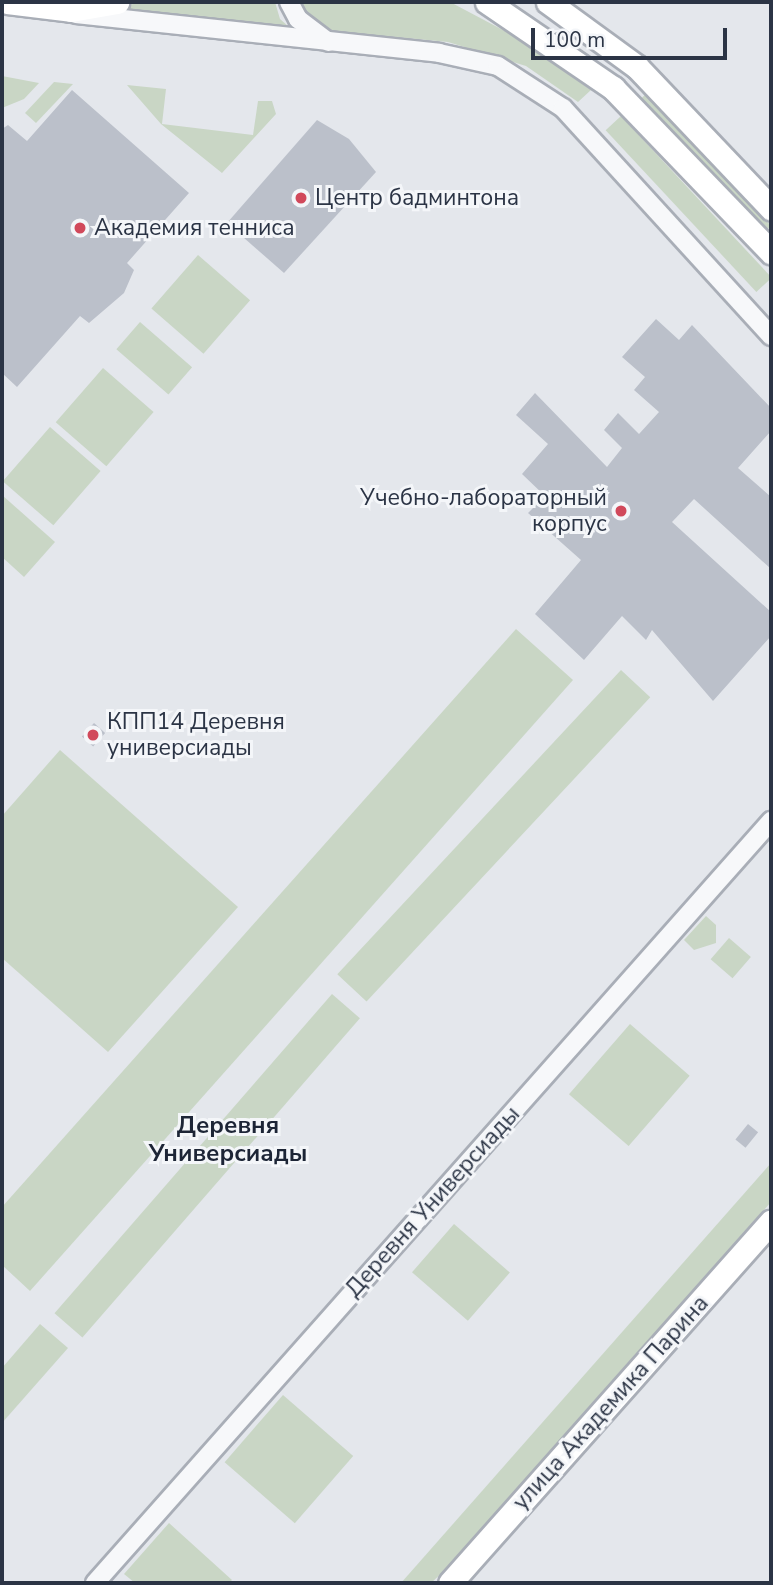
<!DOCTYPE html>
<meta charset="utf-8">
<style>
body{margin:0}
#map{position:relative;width:773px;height:1585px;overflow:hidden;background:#e4e7ec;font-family:"Nunito Sans",sans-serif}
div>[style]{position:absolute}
.green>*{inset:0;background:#c9d6c5;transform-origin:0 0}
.building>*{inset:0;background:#bbc0ca;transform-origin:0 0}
.roads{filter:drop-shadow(2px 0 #a9aeb7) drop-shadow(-2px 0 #a9aeb7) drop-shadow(0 2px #a9aeb7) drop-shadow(0 -2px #a9aeb7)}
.minor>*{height:18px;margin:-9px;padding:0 9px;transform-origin:9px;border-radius:9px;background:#f7f8fa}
.major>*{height:23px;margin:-11.5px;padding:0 11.5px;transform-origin:11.5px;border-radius:11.5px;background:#fff}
.dots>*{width:19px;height:19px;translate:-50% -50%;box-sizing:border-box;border:4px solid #f4f6f9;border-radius:50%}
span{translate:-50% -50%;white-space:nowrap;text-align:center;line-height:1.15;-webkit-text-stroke:6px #f4f6f9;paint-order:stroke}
.poi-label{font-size:23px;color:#2b3445}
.left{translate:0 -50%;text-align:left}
.right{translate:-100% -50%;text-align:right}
.street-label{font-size:23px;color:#2b3445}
.neighbourhood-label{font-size:24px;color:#1d2536;font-weight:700}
.frame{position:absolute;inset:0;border:4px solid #2b3445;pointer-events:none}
.scale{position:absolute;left:531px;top:28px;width:196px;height:32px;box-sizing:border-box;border:4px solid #2b3445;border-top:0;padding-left:9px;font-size:21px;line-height:24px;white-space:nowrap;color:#2b3445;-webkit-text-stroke:5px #f4f6f9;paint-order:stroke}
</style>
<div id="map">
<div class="green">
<i style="clip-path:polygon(141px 2px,275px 2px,280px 19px,297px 34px,117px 8px)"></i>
<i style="clip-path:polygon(293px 2px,450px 2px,518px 38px,591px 90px,578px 102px,526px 66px,448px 42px,322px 30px)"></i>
<i style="clip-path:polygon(2px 76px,39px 83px,24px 99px,2px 108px)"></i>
<i style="clip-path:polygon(54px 82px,73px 84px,36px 123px,25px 113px)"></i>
<i style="clip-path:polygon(127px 85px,166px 89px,162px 124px,253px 135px,258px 101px,272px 101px,276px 114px,222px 173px,161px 124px)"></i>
<i style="left:647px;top:93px;width:182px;height:8px;rotate:47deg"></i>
<i style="left:621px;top:116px;width:221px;height:21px;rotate:47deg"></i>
<i style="left:198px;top:255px;width:69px;height:71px;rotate:41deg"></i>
<i style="left:140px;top:322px;width:69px;height:36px;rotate:41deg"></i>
<i style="left:103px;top:368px;width:67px;height:72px;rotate:41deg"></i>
<i style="left:50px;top:427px;width:67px;height:72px;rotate:41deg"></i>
<i style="clip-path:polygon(2px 495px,55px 542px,24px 577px,2px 557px)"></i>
<i style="clip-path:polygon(516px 629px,573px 680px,30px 1291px,2px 1265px,2px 1207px)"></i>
<i style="left:621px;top:670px;width:40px;height:416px;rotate:43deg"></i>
<i style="clip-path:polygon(60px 750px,238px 907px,108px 1052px,2px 958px,2px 816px)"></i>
<i style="clip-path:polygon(706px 916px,716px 925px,716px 943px,694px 950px,684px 940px)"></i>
<i style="left:729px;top:938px;width:29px;height:28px;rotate:41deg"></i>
<i style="left:332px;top:994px;width:37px;height:423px;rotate:41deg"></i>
<i style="left:630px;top:1024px;width:79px;height:93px;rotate:41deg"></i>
<i style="clip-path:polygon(771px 1163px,771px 1202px,444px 1571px,431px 1583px,401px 1583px)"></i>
<i style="left:454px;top:1224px;width:74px;height:64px;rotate:41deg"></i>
<i style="clip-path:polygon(40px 1324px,68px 1348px,2px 1423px,2px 1368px)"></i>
<i style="left:283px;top:1395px;width:93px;height:89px;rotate:41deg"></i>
<i style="clip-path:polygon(169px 1523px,232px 1580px,229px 1583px,135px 1583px,124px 1574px)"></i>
</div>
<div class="building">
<i style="clip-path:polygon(72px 90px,189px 193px,127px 263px,134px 270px,124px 293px,89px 323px,80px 316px,17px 387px,2px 373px,2px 129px,8px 125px,27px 141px)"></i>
<i style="clip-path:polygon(317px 120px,349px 139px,376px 172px,284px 273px,227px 223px)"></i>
<i style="clip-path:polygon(656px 319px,679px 340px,692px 325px,771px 408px,771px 431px,738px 468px,771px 497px,771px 569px,694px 499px,672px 522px,771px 612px,771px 636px,713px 701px,652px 630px,646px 640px,622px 616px,584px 660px,535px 614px,581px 560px,528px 513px,545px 496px,522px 474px,548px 444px,516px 415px,535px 393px,607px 467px,622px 448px,604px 430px,618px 413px,639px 434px,659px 412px,634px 390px,645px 377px,622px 357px)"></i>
<i style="left:94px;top:723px;width:15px;height:18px;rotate:42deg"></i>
<i style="left:748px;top:1124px;width:13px;height:20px;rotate:39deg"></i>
</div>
<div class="roads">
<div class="minor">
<i style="left:289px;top:2px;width:19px;rotate:62deg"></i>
<i style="left:298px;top:19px;width:38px;rotate:37deg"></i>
<i style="left:76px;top:14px;width:365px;rotate:6.1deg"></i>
<i style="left:439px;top:53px;width:60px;rotate:12.4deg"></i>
<i style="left:498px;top:66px;width:77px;rotate:32.9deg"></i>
<i style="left:563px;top:108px;width:309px;rotate:47.6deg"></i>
<i style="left:95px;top:1583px;width:1019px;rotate:-48.42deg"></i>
</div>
<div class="major">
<i style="left:7px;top:2px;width:64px;rotate:7.1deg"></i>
<i style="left:71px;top:10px;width:47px;rotate:-9.9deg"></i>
<i style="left:487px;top:2px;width:153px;rotate:34.3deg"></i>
<i style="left:613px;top:88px;width:228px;rotate:46.1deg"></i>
<i style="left:548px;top:2px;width:110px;rotate:36.1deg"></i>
<i style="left:637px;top:67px;width:195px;rotate:46.5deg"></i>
<i style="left:450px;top:1583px;width:483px;rotate:-48.4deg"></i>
</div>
</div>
<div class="dots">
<i style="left:301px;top:198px;background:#d1495b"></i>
<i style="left:80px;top:228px;background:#d1495b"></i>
<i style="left:621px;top:511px;background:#d1495b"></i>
<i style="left:93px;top:735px;background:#d1495b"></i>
</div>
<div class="poi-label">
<span class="left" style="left:315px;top:198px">Центр бадминтона</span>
<span class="left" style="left:94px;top:228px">Академия тенниса</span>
<span class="right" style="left:607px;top:511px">Учебно-лабораторный<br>корпус</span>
<span class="left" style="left:107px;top:735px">КПП14 Деревня<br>универсиады</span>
</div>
<div class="street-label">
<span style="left:433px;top:1202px;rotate:-48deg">Деревня Универсиады</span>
<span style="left:611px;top:1403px;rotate:-48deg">улица Академика Парина</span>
</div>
<div class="neighbourhood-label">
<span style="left:228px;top:1140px">Деревня<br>Универсиады</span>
</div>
<div class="frame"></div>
<div class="scale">100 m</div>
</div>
